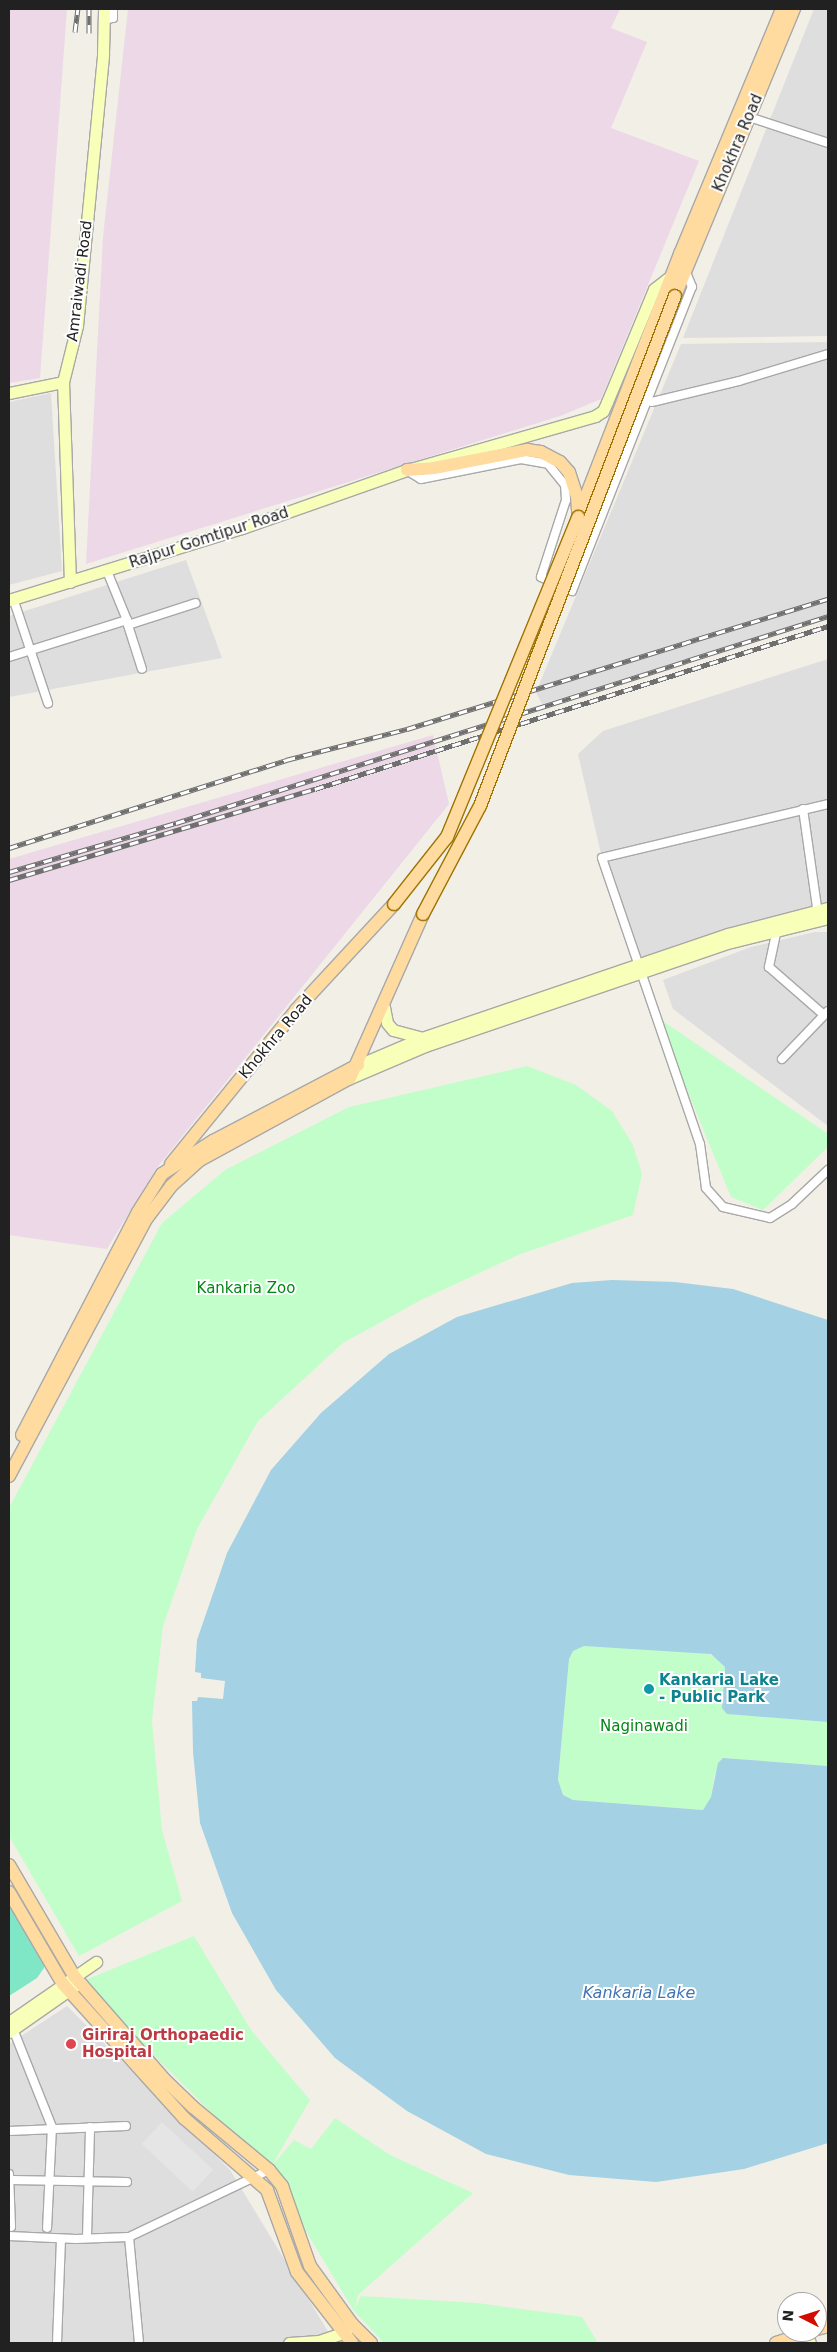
<!DOCTYPE html>
<style>
body{margin:0}
#map{position:relative;width:837px;height:2352px;overflow:hidden;background:#f2efe7;font-family:"DejaVu Sans",sans-serif}
div>[style]{position:absolute}
.residential>*{inset:0;background:#dfdede}
.industrial>*{inset:0;background:#ecd8e7}
.park>*{inset:0;background:#c2feca}
.pitch>*{inset:0;background:#7fe7c5}
.parking>*{inset:0;background:#e5e5e5;transform-origin:0 0}
.water>*{inset:0;background:#a4d1e3}
.roads{filter:drop-shadow(1px 0 #a8a8a8) drop-shadow(-1px 0 #a8a8a8) drop-shadow(0 1px #a8a8a8) drop-shadow(0 -1px #a8a8a8)}
.street>*{height:8px;margin:-4px;padding:0 4px;transform-origin:4px;border-radius:4px;background:#fff}
.secondary>*{height:11px;margin:-5.5px;padding:0 5.5px;transform-origin:5.5px;border-radius:5.5px;background:#f8ffb8}
.primary>*{height:12px;margin:-6px;padding:0 6px;transform-origin:6px;border-radius:6px;background:#ffdb9f}
.rail>*{height:5px;margin-top:-2.5px;transform-origin:0;background:repeating-linear-gradient(90deg,#fff 0 9px,#6f6f6f 0 18px);box-sizing:border-box;border-block:1px solid #6f6f6f}
.bridges{filter:drop-shadow(1px 0 #9e7300) drop-shadow(-1px 0 #9e7300) drop-shadow(0 1px #9e7300) drop-shadow(0 -1px #9e7300)}
.primary-bridge>*{height:12px;margin:-6px;padding:0 6px;transform-origin:6px;border-radius:6px;background:#ffdb9f}
.dots>*{width:14px;height:14px;translate:-50% -50%;box-sizing:border-box;border:2px solid #fff;border-radius:50%}
span{translate:-50% -50%;white-space:nowrap;text-align:center;line-height:1.15;-webkit-text-stroke:4px #fff;paint-order:stroke}
.street-label{font-size:15px;color:#212121}
.park-label{font-size:15px;color:#028715}
.culture-label{font-size:15px;color:#0d838f;font-weight:700}
.left{translate:0 -50%;text-align:left}
.health-label{font-size:15px;color:#be3a42;font-weight:700}
.water-label{font-size:16px;color:#4074b2;font-style:italic}
.frame{position:absolute;inset:0;border:10px solid #212121;pointer-events:none}
.north{position:absolute;left:777px;top:2292px;width:50px;height:50px;box-sizing:border-box;background:#fff;border:1px solid #a6a6a6;border-radius:50%;rotate:275deg;font-size:14px;font-weight:700;line-height:20px;text-align:center;color:#212121}
.north::after{content:'';display:block;margin:auto;width:18px;height:22px;background:#d20c00;clip-path:polygon(50% 0,100% 100%,50% 72%,0 100%)}
</style>
<div id="map">
<div class="residential">
<i style="clip-path:polygon(814px 9px,828px 9px,828px 336px,683px 338px)"></i>
<i style="clip-path:polygon(828px 342px,828px 616px,542px 704px,536px 692px,681px 344px)"></i>
<i style="clip-path:polygon(51px 393px,62px 571px,9px 585px,9px 402px)"></i>
<i style="clip-path:polygon(186px 560px,222px 658px,9px 697px,9px 616px)"></i>
<i style="clip-path:polygon(828px 659px,828px 909px,638px 965px,602px 858px,578px 754px,603px 731px)"></i>
<i style="clip-path:polygon(815px 932px,828px 932px,828px 1126px,673px 1009px,663px 980px,751px 947px)"></i>
<i style="clip-path:polygon(67px 2006px,230px 2170px,335px 2343px,9px 2343px,9px 2044px)"></i>
</div>
<div class="industrial">
<i style="clip-path:polygon(9px 9px,67px 9px,40px 378px,9px 383px)"></i>
<i style="clip-path:polygon(128px 9px,620px 9px,611px 28px,647px 42px,611px 128px,699px 161px,601px 399px,560px 416px,86px 564px,103px 237px)"></i>
<i style="clip-path:polygon(433px 735px,449px 804px,156px 1169px,107px 1249px,9px 1235px,9px 859px)"></i>
</div>
<div class="park">
<i style="clip-path:polygon(657px 1017px,828px 1134px,828px 1147px,763px 1210px,731px 1197px)"></i>
<i style="clip-path:polygon(527px 1066px,576px 1085px,612px 1111px,633px 1145px,642px 1174px,633px 1215px,518px 1255px,421px 1300px,343px 1343px,258px 1421px,197px 1529px,163px 1626px,152px 1721px,162px 1830px,182px 1901px,79px 1956px,9px 1836px,9px 1508px,162px 1223px,225px 1170px,349px 1107px)"></i>
<i style="clip-path:polygon(583px 1646px,700px 1651px,718px 1658px,725px 1667px,730px 1714px,828px 1722px,828px 1766px,723px 1758px,715px 1774px,711px 1797px,703px 1810px,573px 1800px,563px 1795px,558px 1780px,569px 1659px,573px 1651px)"></i>
<i style="clip-path:polygon(194px 1936px,251px 2030px,310px 2100px,271px 2167px,294px 2140px,311px 2149px,335px 2118px,390px 2155px,473px 2193px,358px 2295px,355px 2308px,361px 2296px,477px 2303px,582px 2317px,598px 2343px,384px 2343px,354px 2311px,269px 2170px,80px 1982px)"></i>
</div>
<div class="pitch">
<i style="clip-path:polygon(9px 1903px,44px 1961px,44px 1968px,37px 1978px,9px 1996px)"></i>
</div>
<div class="parking">
<i style="left:162px;top:2122px;width:70px;height:30px;rotate:43deg"></i>
</div>
<div class="water">
<i style="clip-path:polygon(612px 1280px,675px 1282px,733px 1289px,828px 1320px,828px 1722px,727px 1714px,722px 1708px,725px 1667px,711px 1654px,584px 1646px,573px 1651px,569px 1659px,558px 1780px,563px 1795px,573px 1800px,703px 1810px,711px 1797px,718px 1763px,723px 1758px,828px 1766px,828px 2143px,744px 2169px,656px 2182px,569px 2175px,486px 2154px,407px 2111px,335px 2058px,276px 1990px,232px 1913px,200px 1823px,193px 1752px,192px 1701px,197px 1701px,198px 1697px,223px 1699px,225px 1681px,201px 1678px,201px 1673px,195px 1672px,197px 1640px,227px 1553px,271px 1470px,321px 1413px,389px 1354px,457px 1317px,572px 1283px)"></i>
</div>
<div class="roads">
<div class="street">
<i style="left:104px;top:20px;width:9px;rotate:-13deg"></i>
<i style="left:113px;top:18px;width:9px;rotate:-90deg"></i>
<i style="left:749px;top:117px;width:83px;rotate:18.2deg"></i>
<i style="left:652px;top:402px;width:89px;rotate:-13.6deg"></i>
<i style="left:739px;top:381px;width:93px;rotate:-16.9deg"></i>
<i style="left:408px;top:471px;width:15px;rotate:32deg"></i>
<i style="left:421px;top:479px;width:102px;rotate:-11.3deg"></i>
<i style="left:521px;top:459px;width:27px;rotate:10deg"></i>
<i style="left:548px;top:464px;width:27px;rotate:51deg"></i>
<i style="left:565px;top:485px;width:15px;rotate:86deg"></i>
<i style="left:566px;top:500px;width:81px;rotate:108deg"></i>
<i style="left:541px;top:577px;width:34px;rotate:24deg"></i>
<i style="left:572px;top:591px;width:327px;rotate:-68.5deg"></i>
<i style="left:692px;top:287px;width:18px;rotate:-112deg"></i>
<i style="left:13px;top:598px;width:111px;rotate:71.6deg"></i>
<i style="left:127px;top:622px;width:49px;rotate:72.3deg"></i>
<i style="left:128px;top:625px;width:71px;rotate:-17.9deg"></i>
<i style="left:9px;top:657px;width:124px;rotate:-17.4deg"></i>
<i style="left:127px;top:620px;width:53px;rotate:-112.2deg"></i>
<i style="left:828px;top:804px;width:232px;rotate:166.6deg"></i>
<i style="left:602px;top:858px;width:302px;rotate:71.1deg"></i>
<i style="left:700px;top:1144px;width:44px;rotate:82.2deg"></i>
<i style="left:706px;top:1188px;width:25px;rotate:48deg"></i>
<i style="left:723px;top:1207px;width:48px;rotate:13.2deg"></i>
<i style="left:770px;top:1218px;width:26px;rotate:-32deg"></i>
<i style="left:792px;top:1204px;width:50px;rotate:-43.4deg"></i>
<i style="left:803px;top:809px;width:107px;rotate:81.9deg"></i>
<i style="left:777px;top:929px;width:39px;rotate:102deg"></i>
<i style="left:769px;top:967px;width:73px;rotate:41.1deg"></i>
<i style="left:782px;top:1059px;width:66px;rotate:-46.2deg"></i>
<i style="left:13px;top:2029px;width:105px;rotate:68.3deg"></i>
<i style="left:52px;top:2127px;width:101px;rotate:92.8deg"></i>
<i style="left:9px;top:2131px;width:117px;rotate:-2.4deg"></i>
<i style="left:9px;top:2174px;width:53px;rotate:87.8deg"></i>
<i style="left:11px;top:2180px;width:116px;rotate:1deg"></i>
<i style="left:9px;top:2236px;width:67px;rotate:2.6deg"></i>
<i style="left:76px;top:2239px;width:53px;rotate:-2.2deg"></i>
<i style="left:129px;top:2237px;width:155px;rotate:-25.6deg"></i>
<i style="left:87px;top:2237px;width:110px;rotate:-88.4deg"></i>
<i style="left:129px;top:2237px;width:106px;rotate:84.6deg"></i>
<i style="left:57px;top:2343px;width:104px;rotate:-87.8deg"></i>
</div>
<div class="secondary">
<i style="left:9px;top:393px;width:55px;rotate:-11.5deg"></i>
<i style="left:70px;top:582px;width:200px;rotate:-92deg"></i>
<i style="left:63px;top:382px;width:58px;rotate:-76deg"></i>
<i style="left:77px;top:326px;width:273px;rotate:-84.5deg"></i>
<i style="left:103px;top:54px;width:45px;rotate:-88.7deg"></i>
<i style="left:9px;top:600px;width:244px;rotate:-17.2deg"></i>
<i style="left:242px;top:528px;width:175px;rotate:-19.4deg"></i>
<i style="left:407px;top:470px;width:196px;rotate:-16deg"></i>
<i style="left:595px;top:416px;width:9px;rotate:-32deg"></i>
<i style="left:603px;top:411px;width:10px;rotate:-66deg"></i>
<i style="left:607px;top:402px;width:122px;rotate:-67.4deg"></i>
<i style="left:654px;top:289px;width:24px;rotate:-38deg"></i>
<i style="left:384px;top:1007px;width:16px;rotate:79deg"></i>
<i style="left:387px;top:1023px;width:9px;rotate:49deg"></i>
<i style="left:393px;top:1030px;width:30px;rotate:15deg"></i>
<i style="left:358px;top:1065px;width:69px;rotate:-22.9deg"></i>
<i style="left:422px;top:1038px;width:323px;rotate:-18.8deg"></i>
<i style="left:728px;top:934px;width:103px;rotate:-14.6deg"></i>
<i style="left:350px;top:1078px;width:82px;rotate:-23.1deg"></i>
<i style="left:425px;top:1046px;width:323px;rotate:-18.8deg"></i>
<i style="left:731px;top:942px;width:100px;rotate:-13.9deg"></i>
<i style="left:9px;top:2022px;width:106px;rotate:-34.6deg"></i>
<i style="left:9px;top:2032px;width:82px;rotate:-35deg"></i>
<i style="left:805px;top:2333px;width:11px;rotate:63deg"></i>
<i style="left:289px;top:2343px;width:30px;rotate:-4deg"></i>
<i style="left:319px;top:2341px;width:24px;rotate:-19deg"></i>
<i style="left:342px;top:2333px;width:9px;rotate:-41deg"></i>
</div>
<div class="primary">
<i style="left:675px;top:296px;width:311px;rotate:-67.5deg"></i>
<i style="left:407px;top:470px;width:27px;rotate:-4deg"></i>
<i style="left:434px;top:468px;width:95px;rotate:-11deg"></i>
<i style="left:527px;top:450px;width:14px;rotate:8deg"></i>
<i style="left:541px;top:452px;width:21px;rotate:28deg"></i>
<i style="left:560px;top:462px;width:13px;rotate:48deg"></i>
<i style="left:569px;top:472px;width:25px;rotate:72deg"></i>
<i style="left:577px;top:496px;width:16px;rotate:86deg"></i>
<i style="left:578px;top:517px;width:282px;rotate:-68.8deg"></i>
<i style="left:680px;top:254px;width:265px;rotate:-67.4deg"></i>
<i style="left:171px;top:1164px;width:198px;rotate:-50.9deg"></i>
<i style="left:296px;top:1010px;width:144px;rotate:-47.2deg"></i>
<i style="left:22px;top:1435px;width:251px;rotate:-62.5deg"></i>
<i style="left:138px;top:1212px;width:45px;rotate:-57.7deg"></i>
<i style="left:162px;top:1174px;width:61px;rotate:-32.9deg"></i>
<i style="left:213px;top:1141px;width:164px;rotate:-27.7deg"></i>
<i style="left:9px;top:1476px;width:293px;rotate:-61.9deg"></i>
<i style="left:147px;top:1218px;width:40px;rotate:-53deg"></i>
<i style="left:171px;top:1186px;width:39px;rotate:-42deg"></i>
<i style="left:200px;top:1160px;width:171px;rotate:-28.7deg"></i>
<i style="left:350px;top:1078px;width:180px;rotate:-66deg"></i>
<i style="left:9px;top:1865px;width:129px;rotate:59.6deg"></i>
<i style="left:74px;top:1976px;width:138px;rotate:48.8deg"></i>
<i style="left:165px;top:2080px;width:39px;rotate:44deg"></i>
<i style="left:193px;top:2107px;width:99px;rotate:39.7deg"></i>
<i style="left:269px;top:2170px;width:21px;rotate:51deg"></i>
<i style="left:282px;top:2186px;width:85px;rotate:70.7deg"></i>
<i style="left:310px;top:2266px;width:72px;rotate:54.1deg"></i>
<i style="left:352px;top:2324px;width:27px;rotate:45deg"></i>
<i style="left:9px;top:1892px;width:107px;rotate:59.6deg"></i>
<i style="left:63px;top:1984px;width:181px;rotate:47.9deg"></i>
<i style="left:184px;top:2118px;width:110px;rotate:40.9deg"></i>
<i style="left:267px;top:2190px;width:87px;rotate:69.9deg"></i>
<i style="left:297px;top:2272px;width:90px;rotate:52.2deg"></i>
<i style="left:817px;top:2329px;width:11px;rotate:-15deg"></i>
<i style="left:776px;top:2343px;width:35px;rotate:-18deg"></i>
</div>
</div>
<div class="rail">
<i style="left:75px;top:32px;width:23px;rotate:-83deg"></i>
<i style="left:89px;top:33px;width:24px;rotate:-90deg"></i>
<i style="left:9px;top:848px;width:291px;rotate:-17.6deg"></i>
<i style="left:286px;top:760px;width:125px;rotate:-14.4deg"></i>
<i style="left:407px;top:729px;width:441px;rotate:-17.2deg"></i>
<i style="left:9px;top:872px;width:174px;rotate:-16.4deg"></i>
<i style="left:176px;top:823px;width:684px;rotate:-17.61deg"></i>
<i style="left:9px;top:880px;width:319px;rotate:-16.6deg"></i>
<i style="left:315px;top:789px;width:538px;rotate:-17.63deg"></i>
</div>
<div class="bridges">
<div class="primary-bridge">
<i style="left:394px;top:904px;width:85px;rotate:-51.7deg"></i>
<i style="left:447px;top:837px;width:346px;rotate:-67.7deg"></i>
<i style="left:423px;top:914px;width:122px;rotate:-62.2deg"></i>
<i style="left:480px;top:806px;width:546px;rotate:-69.08deg"></i>
</div>
</div>
<div class="dots">
<i style="left:649px;top:1689px;background:#0f9aa8"></i>
<i style="left:71px;top:2044px;background:#e0444e"></i>
</div>
<div class="street-label">
<span style="left:738px;top:143px;rotate:-67deg">Khokhra Road</span>
<span style="left:80px;top:281px;rotate:-83deg">Amraiwadi Road</span>
<span style="left:209px;top:538px;rotate:-18deg">Rajpur Gomtipur Road</span>
<span style="left:276px;top:1037px;rotate:-50deg">Khokhra Road</span>
</div>
<div class="park-label">
<span style="left:246px;top:1289px">Kankaria Zoo</span>
<span style="left:644px;top:1727px">Naginawadi</span>
</div>
<div class="culture-label">
<span class="left" style="left:659px;top:1689px">Kankaria Lake<br>- Public Park</span>
</div>
<div class="health-label">
<span class="left" style="left:82px;top:2044px">Giriraj Orthopaedic<br>Hospital</span>
</div>
<div class="water-label">
<span style="left:639px;top:1993px">Kankaria Lake</span>
</div>
<div class="frame"></div>
<div class="north">N</div>
</div>
